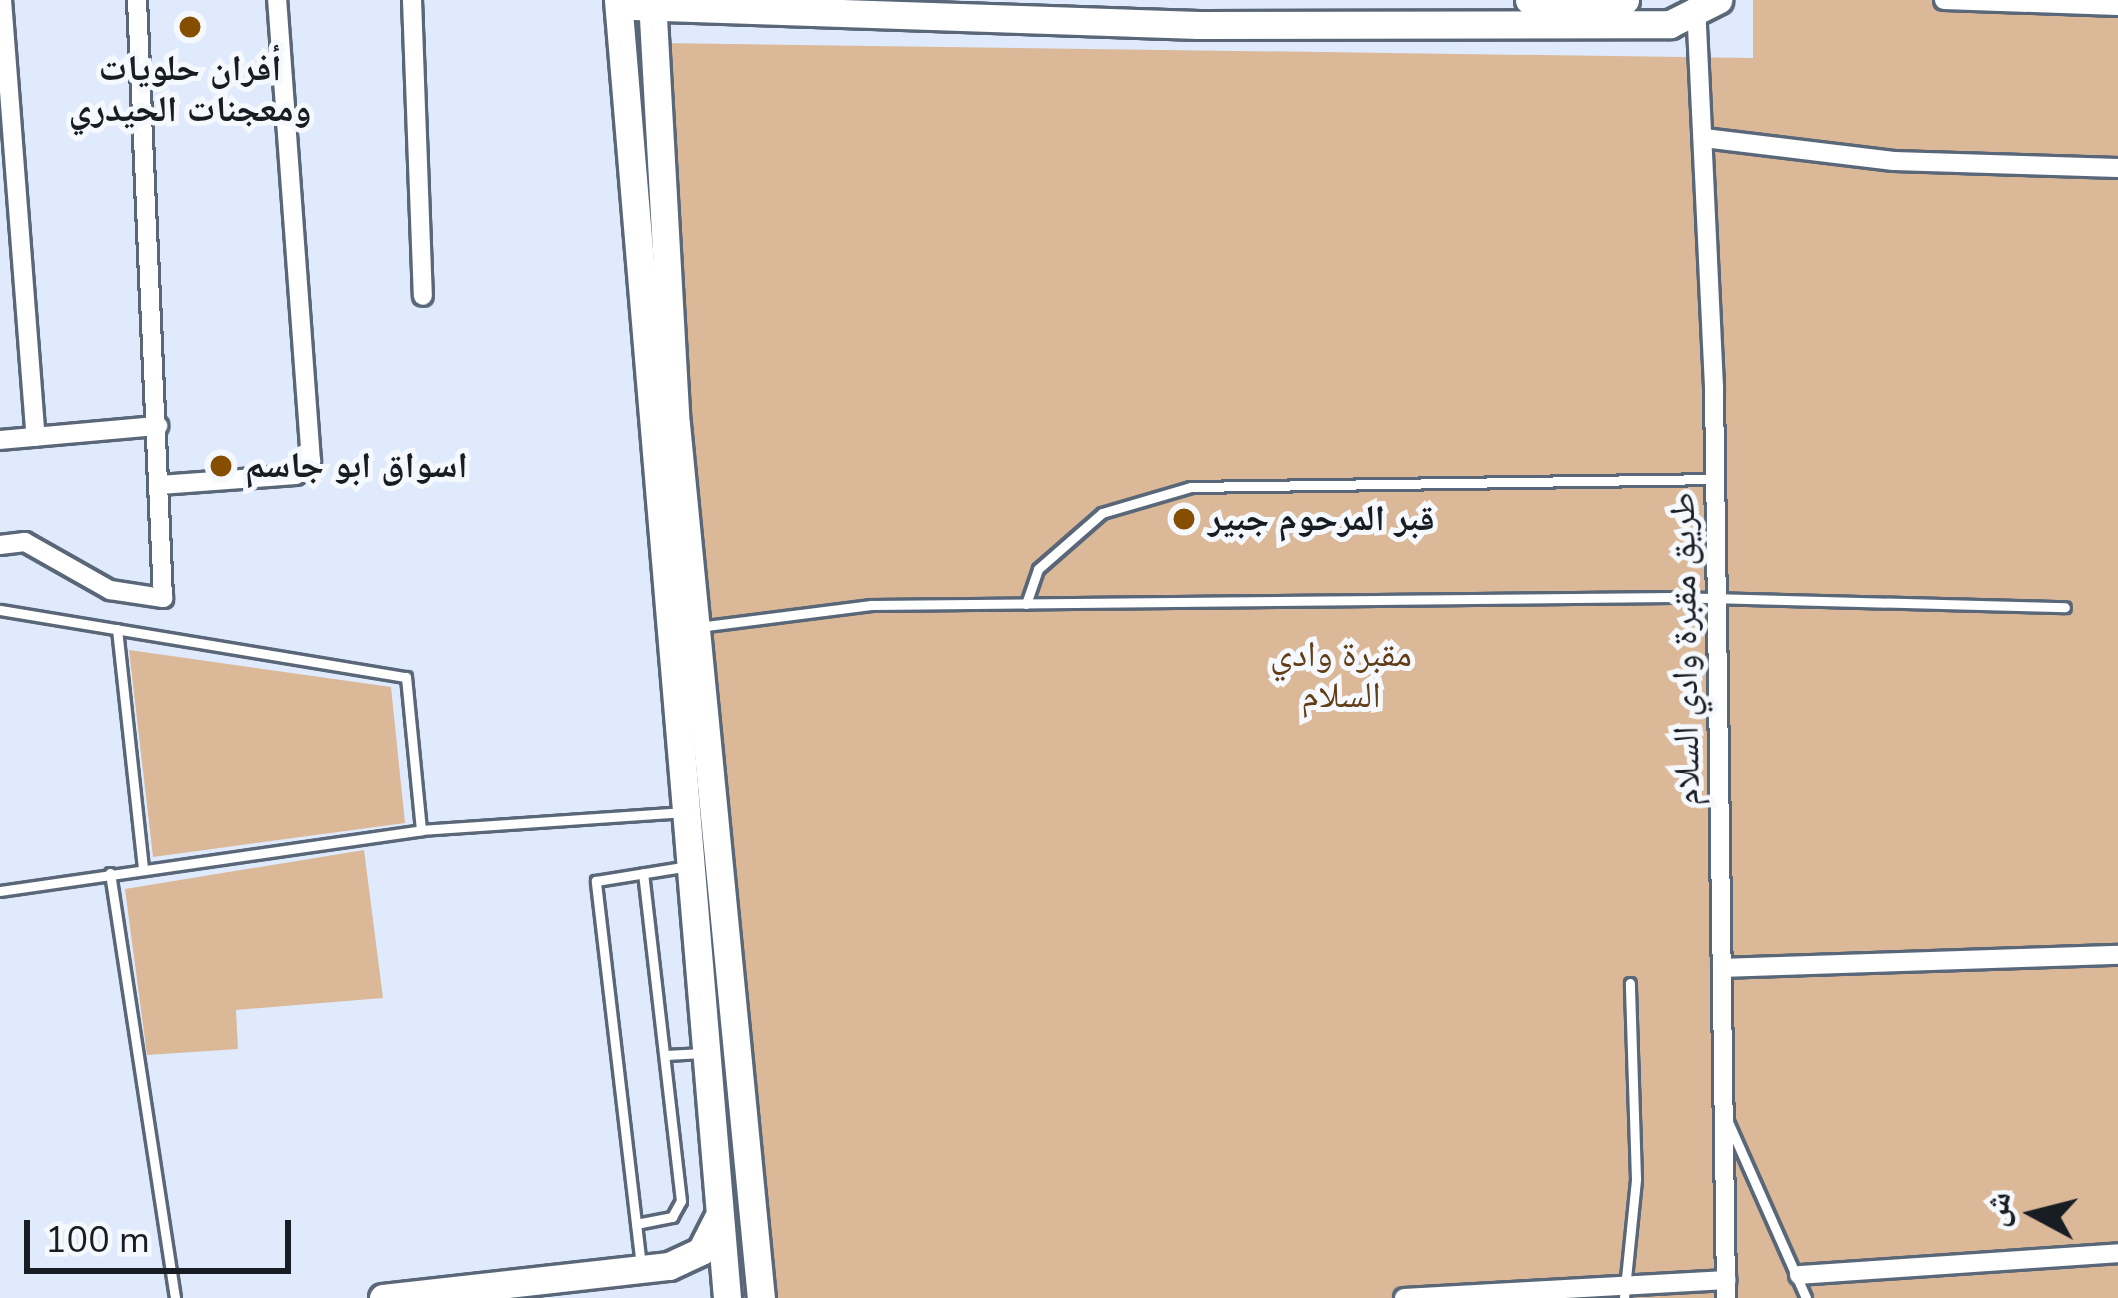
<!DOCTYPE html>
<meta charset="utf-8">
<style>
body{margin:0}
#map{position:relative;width:2118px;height:1298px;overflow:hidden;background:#dfebfc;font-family:"Nunito Sans","Noto Naskh Arabic",sans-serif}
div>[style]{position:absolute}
.green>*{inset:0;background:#dab898}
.roads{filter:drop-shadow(3px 0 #596778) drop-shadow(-3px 0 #596778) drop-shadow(0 3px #596778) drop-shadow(0 -3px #596778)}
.lane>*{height:9px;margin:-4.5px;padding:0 4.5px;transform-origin:4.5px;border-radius:4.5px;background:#fff}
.street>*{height:18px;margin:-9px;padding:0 9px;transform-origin:9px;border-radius:9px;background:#fff}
.secondary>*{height:27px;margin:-13.5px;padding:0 13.5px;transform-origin:13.5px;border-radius:13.5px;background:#fff}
.dots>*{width:33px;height:33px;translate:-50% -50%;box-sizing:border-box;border:6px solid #f5f8fc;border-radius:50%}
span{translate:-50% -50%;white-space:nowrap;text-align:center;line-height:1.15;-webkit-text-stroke:10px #f5f8fc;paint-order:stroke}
.poi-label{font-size:36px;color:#181d24;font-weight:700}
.left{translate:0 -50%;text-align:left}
.street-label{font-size:36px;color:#181d24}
.park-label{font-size:36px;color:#623e17}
.north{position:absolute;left:1974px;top:1154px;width:120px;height:120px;-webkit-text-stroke:9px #f5f8fc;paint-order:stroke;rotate:277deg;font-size:33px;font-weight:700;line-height:48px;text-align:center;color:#181d24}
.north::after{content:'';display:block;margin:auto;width:42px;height:54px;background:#181d24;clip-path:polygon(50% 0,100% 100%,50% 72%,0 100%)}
.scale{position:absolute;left:24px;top:1220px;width:267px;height:54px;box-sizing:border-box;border:6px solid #181d24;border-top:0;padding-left:15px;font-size:36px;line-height:42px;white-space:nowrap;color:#181d24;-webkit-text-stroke:9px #f5f8fc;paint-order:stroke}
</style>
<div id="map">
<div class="green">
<i style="clip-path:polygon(1753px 0,2118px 0,2118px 1298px,765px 1298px,661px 43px,1753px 58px)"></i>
<i style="clip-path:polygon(129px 650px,391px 687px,405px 823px,153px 857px)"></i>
<i style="clip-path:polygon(364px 850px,383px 998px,236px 1010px,238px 1049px,147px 1055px,125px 889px)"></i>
</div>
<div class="roads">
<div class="lane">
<i style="left:1026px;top:604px;width:37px;rotate:-71deg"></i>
<i style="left:1038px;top:569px;width:85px;rotate:-41.2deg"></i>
<i style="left:1102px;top:513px;width:93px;rotate:-16.3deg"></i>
<i style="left:1191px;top:487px;width:525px;rotate:-0.87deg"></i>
<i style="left:0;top:610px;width:411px;rotate:9.4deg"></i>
<i style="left:406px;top:677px;width:154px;rotate:84.4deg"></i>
<i style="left:421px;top:830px;width:264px;rotate:-3.9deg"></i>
<i style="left:699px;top:627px;width:173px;rotate:-7.3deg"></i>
<i style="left:871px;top:605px;width:801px;rotate:-0.57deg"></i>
<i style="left:1672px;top:597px;width:393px;rotate:1.5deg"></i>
<i style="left:117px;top:629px;width:239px;rotate:83.8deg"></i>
<i style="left:110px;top:873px;width:430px;rotate:81.3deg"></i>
<i style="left:0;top:891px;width:425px;rotate:-8.2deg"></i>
<i style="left:666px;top:1055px;width:37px;rotate:-3deg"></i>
<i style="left:1729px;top:1124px;width:190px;rotate:66.1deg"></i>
<i style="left:636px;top:1224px;width:37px;rotate:-11deg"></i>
<i style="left:672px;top:1217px;width:18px;rotate:-61deg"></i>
<i style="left:681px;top:1201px;width:330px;rotate:-96.6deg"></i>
<i style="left:641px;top:1266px;width:388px;rotate:-96.7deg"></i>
<i style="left:596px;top:881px;width:94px;rotate:-9.2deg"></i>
<i style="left:1624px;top:1298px;width:120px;rotate:-84.2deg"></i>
<i style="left:1636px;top:1179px;width:196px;rotate:-91.8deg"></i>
</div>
<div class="street">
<i style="left:2px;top:0;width:438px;rotate:85.6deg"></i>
<i style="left:412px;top:0;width:296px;rotate:87.9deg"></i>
<i style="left:1944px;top:0;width:174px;rotate:2deg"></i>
<i style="left:1696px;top:5px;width:383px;rotate:87.3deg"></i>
<i style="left:1714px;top:388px;width:910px;rotate:89.24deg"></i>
<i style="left:1704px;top:138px;width:191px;rotate:6.9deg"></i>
<i style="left:1894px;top:161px;width:224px;rotate:1.8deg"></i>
<i style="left:0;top:440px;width:159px;rotate:-5.1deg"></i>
<i style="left:160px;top:485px;width:136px;rotate:-4.2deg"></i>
<i style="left:296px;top:475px;width:21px;rotate:-43deg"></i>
<i style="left:311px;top:461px;width:462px;rotate:-94.2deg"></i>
<i style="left:0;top:545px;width:25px;rotate:-7deg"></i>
<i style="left:25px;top:542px;width:98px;rotate:29.5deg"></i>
<i style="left:110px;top:590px;width:54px;rotate:8.6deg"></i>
<i style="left:163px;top:598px;width:599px;rotate:-92.49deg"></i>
<i style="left:1722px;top:968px;width:396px;rotate:-1.9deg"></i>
<i style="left:1799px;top:1275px;width:320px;rotate:-3.9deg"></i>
<i style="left:1404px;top:1298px;width:323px;rotate:-3.2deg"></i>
</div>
<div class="secondary">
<i style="left:618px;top:0;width:1303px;rotate:85.2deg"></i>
<i style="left:652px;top:0;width:425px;rotate:86.8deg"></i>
<i style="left:676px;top:424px;width:878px;rotate:84.45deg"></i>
<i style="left:1529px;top:0;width:96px"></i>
<i style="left:634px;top:6px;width:565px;rotate:1.93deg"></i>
<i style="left:1199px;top:25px;width:471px;rotate:-0.1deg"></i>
<i style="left:1670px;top:24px;width:54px;rotate:-26.6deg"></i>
<i style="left:383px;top:1298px;width:288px;rotate:-6.4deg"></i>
<i style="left:669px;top:1266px;width:35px;rotate:-25deg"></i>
<i style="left:701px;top:1251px;width:36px;rotate:-63deg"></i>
</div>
</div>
<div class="dots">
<i style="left:190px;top:27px;background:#864e00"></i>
<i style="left:221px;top:466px;background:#864e00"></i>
<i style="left:1184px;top:519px;background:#864e00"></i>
</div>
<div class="poi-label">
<span style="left:190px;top:89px">أفران حلويات<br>ومعجنات الحيدري</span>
<span class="left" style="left:245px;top:466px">اسواق ابو جاسم</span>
<span class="left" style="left:1208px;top:519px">قبر المرحوم جبير</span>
</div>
<div class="street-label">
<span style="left:1685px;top:649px;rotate:-91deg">طريق مقبرة وادي السلام</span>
</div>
<div class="park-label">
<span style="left:1341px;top:675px">مقبرة وادي<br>السلام</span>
</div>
<div class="north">ش</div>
<div class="scale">100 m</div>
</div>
